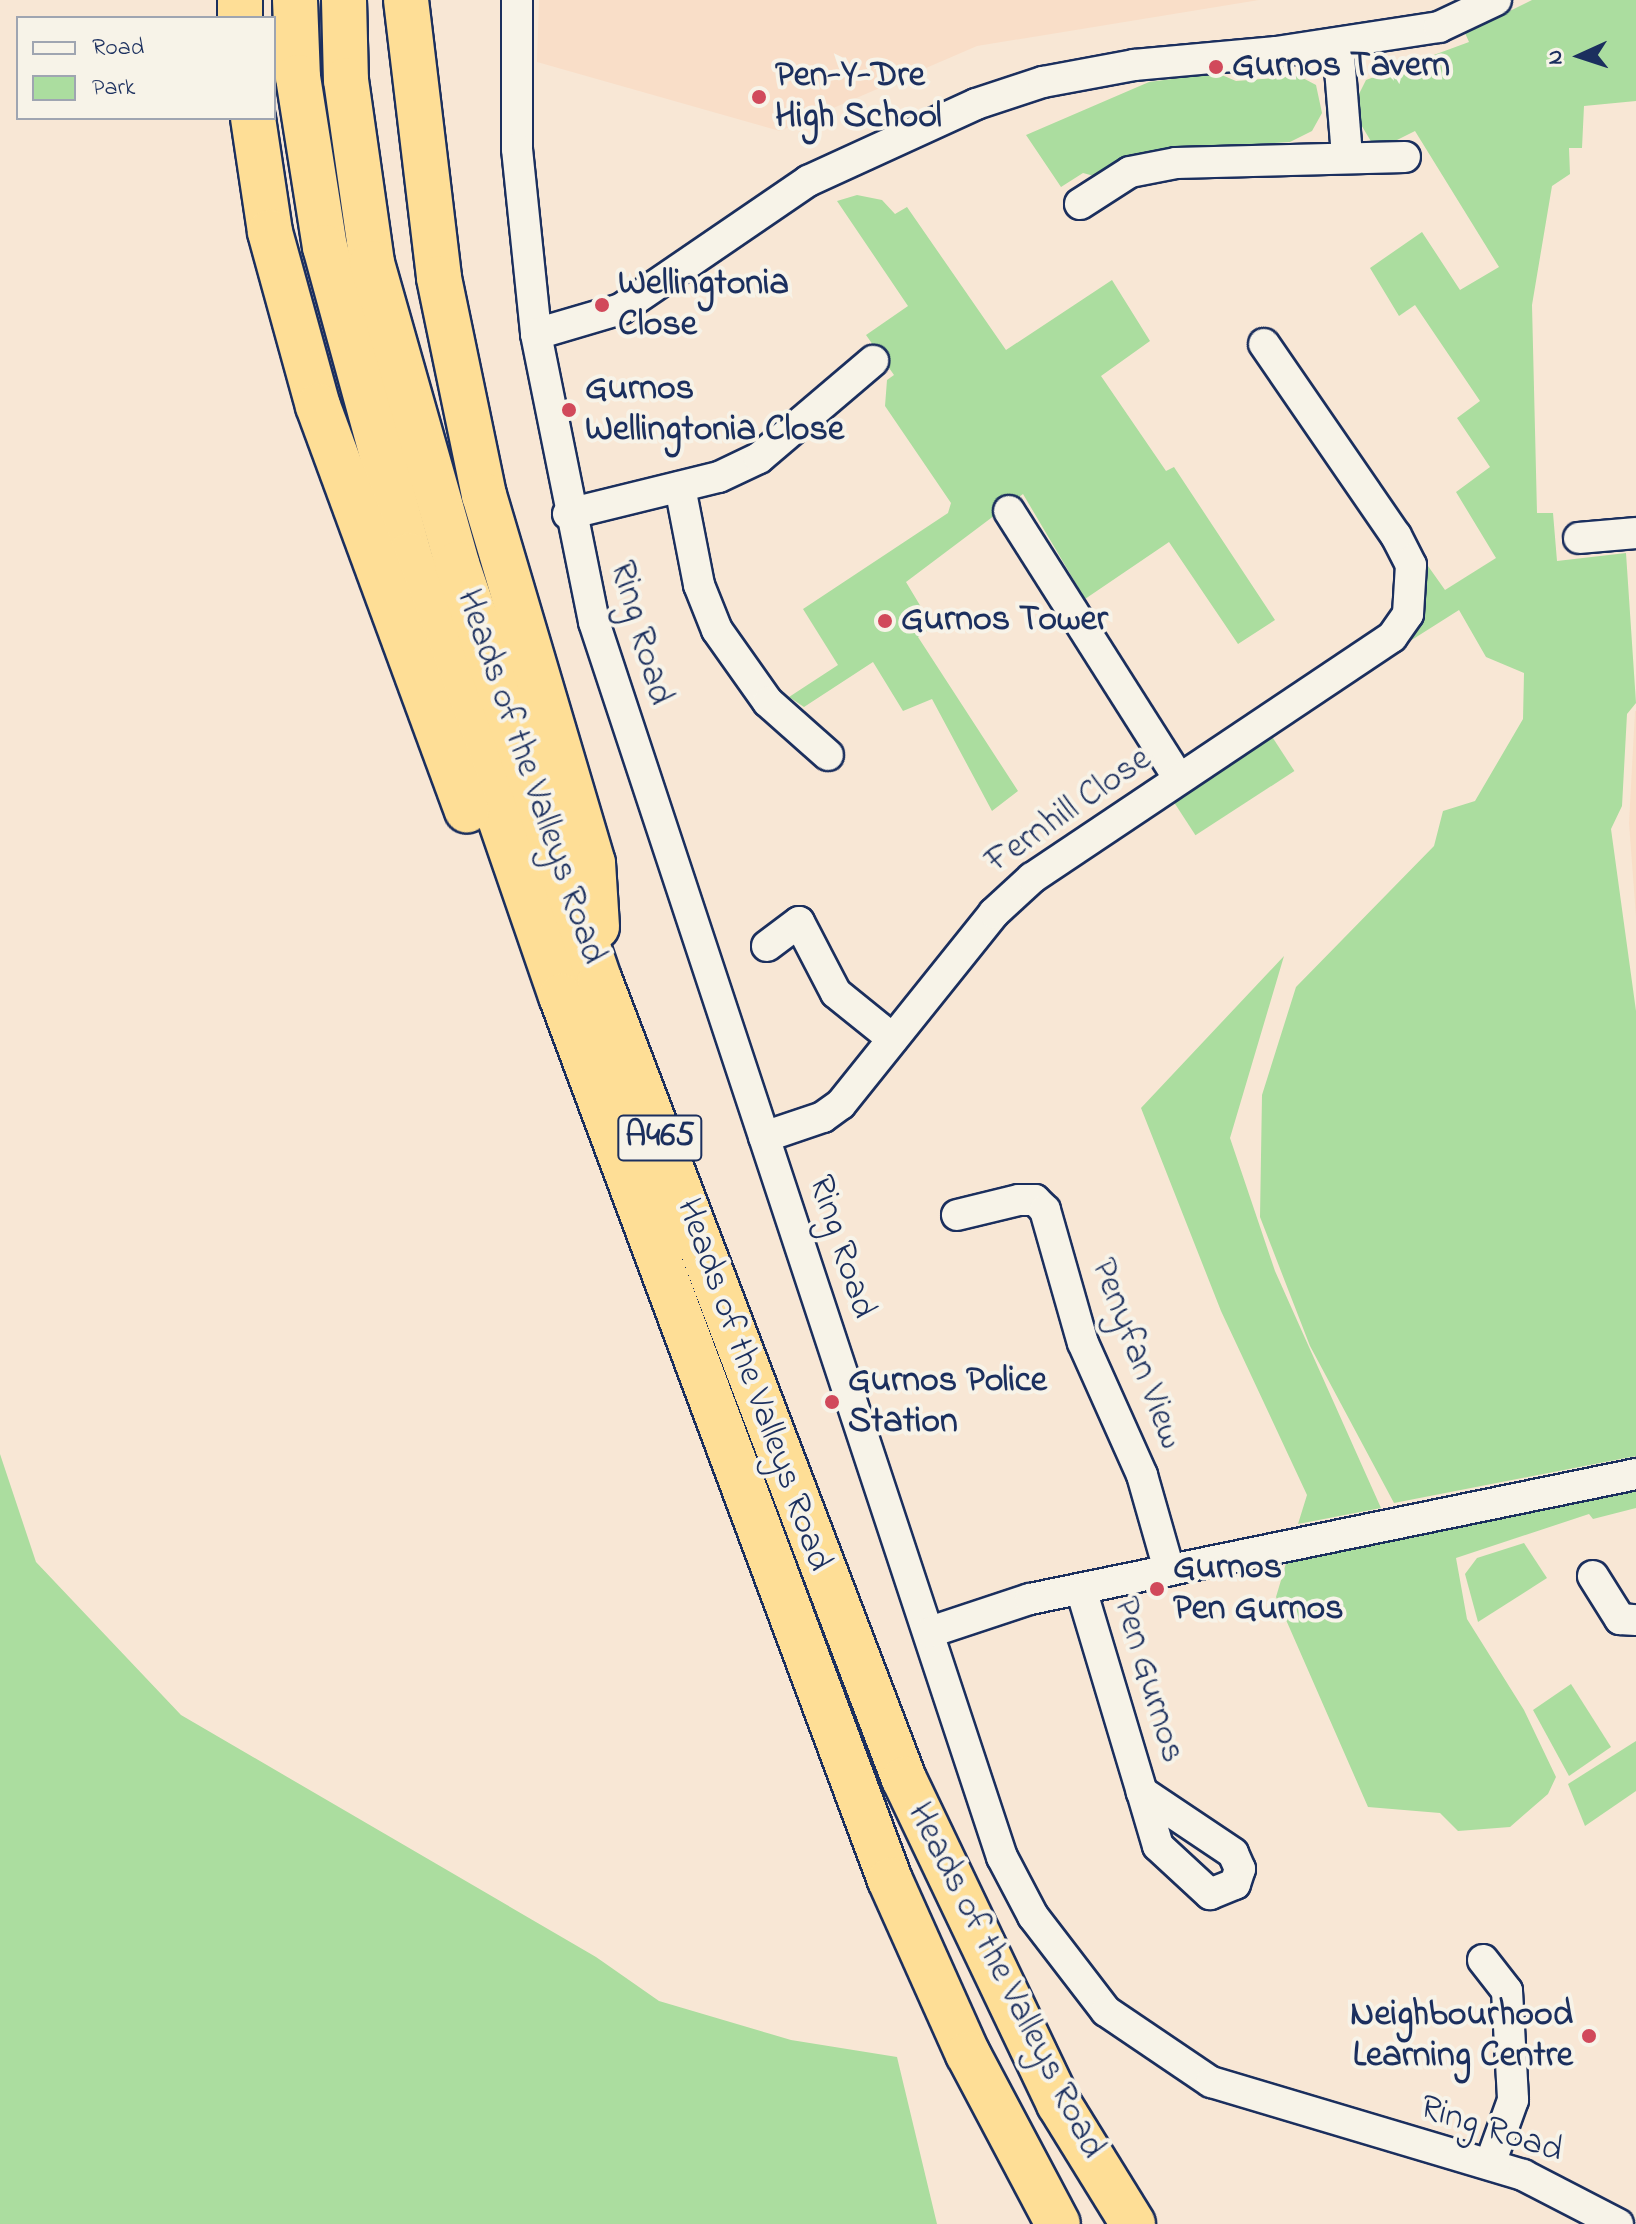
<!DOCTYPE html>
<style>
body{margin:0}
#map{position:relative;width:1636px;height:2224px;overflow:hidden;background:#f8e7d5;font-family:"Indie Flower",sans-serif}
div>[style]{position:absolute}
.built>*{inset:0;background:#f9dec8}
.green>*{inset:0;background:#abdd9f;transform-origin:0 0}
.roads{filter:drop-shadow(2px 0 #1b2f5e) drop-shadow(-2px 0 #1b2f5e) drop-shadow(0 2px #1b2f5e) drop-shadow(0 -2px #1b2f5e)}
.minor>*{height:30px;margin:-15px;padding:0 15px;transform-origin:15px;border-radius:15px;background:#f7f3e8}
.highway>*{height:44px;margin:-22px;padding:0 22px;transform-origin:22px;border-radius:22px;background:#fede96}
.dots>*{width:22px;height:22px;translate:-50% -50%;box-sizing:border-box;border:4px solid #f7f3e8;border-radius:50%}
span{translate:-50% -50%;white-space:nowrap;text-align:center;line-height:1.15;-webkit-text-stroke:8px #f7f3e8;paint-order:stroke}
.shield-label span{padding:2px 6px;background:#f7f3e8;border:2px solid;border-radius:6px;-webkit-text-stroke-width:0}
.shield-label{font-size:34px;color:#1b2f5e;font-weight:700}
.poi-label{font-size:36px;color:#1b2f5e;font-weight:700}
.left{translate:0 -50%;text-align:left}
.right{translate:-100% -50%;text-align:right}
.street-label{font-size:36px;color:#1b2f5e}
.legend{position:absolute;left:16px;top:16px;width:260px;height:104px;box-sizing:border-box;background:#f7f3e8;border:2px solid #9fa5b1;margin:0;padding:10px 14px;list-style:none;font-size:24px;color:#1b2f5e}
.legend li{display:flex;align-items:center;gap:16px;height:40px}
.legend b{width:40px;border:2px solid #9fa5b1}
.north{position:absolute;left:1540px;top:16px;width:80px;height:80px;-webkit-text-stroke:6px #f7f3e8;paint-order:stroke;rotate:267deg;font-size:22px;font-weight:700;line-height:32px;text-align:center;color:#1b2f5e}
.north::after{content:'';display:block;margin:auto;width:28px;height:36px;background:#1b2f5e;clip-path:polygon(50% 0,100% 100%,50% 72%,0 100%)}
</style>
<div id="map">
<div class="built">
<i style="clip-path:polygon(539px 0,1259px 0,977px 46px,780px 131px,537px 62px)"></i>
<i style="clip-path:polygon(1635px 711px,1636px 711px,1636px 917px,1629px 823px)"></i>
</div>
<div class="green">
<i style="clip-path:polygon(1532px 0,1636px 0,1636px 101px,1584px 106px,1582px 148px,1569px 148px,1570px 174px,1552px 186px,1532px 305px,1537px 513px,1553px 513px,1557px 561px,1626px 553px,1636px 703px,1627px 714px,1622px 806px,1611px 829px,1636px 1011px,1636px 1456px,1394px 1503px,1310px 1346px,1260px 1217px,1262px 1095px,1296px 987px,1434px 846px,1443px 811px,1475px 801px,1523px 719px,1524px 673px,1486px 657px,1459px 610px,1399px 648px,1421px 571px,1428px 566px,1445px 590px,1496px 558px,1456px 492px,1490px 467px,1457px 418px,1480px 401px,1415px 305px,1399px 316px,1370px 268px,1422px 232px,1460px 290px,1499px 267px,1415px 131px,1389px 144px,1372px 143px,1360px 123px,1357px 98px,1366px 80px,1469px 42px,1465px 33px)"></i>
<i style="clip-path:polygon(1217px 73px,1236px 81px,1299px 76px,1316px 85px,1322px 113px,1312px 131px,1290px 142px,1153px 151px,1094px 176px,1083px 173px,1061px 187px,1026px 135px,1149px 82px)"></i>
<i style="clip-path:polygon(857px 195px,882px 200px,895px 214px,907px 207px,1006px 350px,1112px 280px,1150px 341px,1101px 376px,1166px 471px,1174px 467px,1275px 620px,1238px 644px,1169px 542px,1085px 599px,1023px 494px,906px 582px,933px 627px,918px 637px,1018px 791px,992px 811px,932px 699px,903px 711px,873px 662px,804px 707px,789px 697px,838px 665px,803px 609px,948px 513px,951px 503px,885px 406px,887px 380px,894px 375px,866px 335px,908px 306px,837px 201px)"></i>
<i style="left:1271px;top:735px;width:43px;height:118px;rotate:57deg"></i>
<i style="clip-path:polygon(1284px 956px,1230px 1138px,1275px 1271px,1381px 1508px,1298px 1524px,1307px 1495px,1221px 1311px,1141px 1108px)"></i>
<i style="clip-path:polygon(0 1454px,36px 1562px,181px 1715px,596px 1957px,659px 2001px,791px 2040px,897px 2057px,937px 2224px,0 2224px)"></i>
<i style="clip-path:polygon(1636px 1487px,1636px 1508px,1593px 1519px,1589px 1514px,1456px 1558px,1467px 1619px,1524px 1710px,1556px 1777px,1548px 1794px,1510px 1827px,1458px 1831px,1440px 1813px,1368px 1807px,1276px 1597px,1287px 1560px)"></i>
<i style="clip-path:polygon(1524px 1543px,1547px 1578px,1478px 1622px,1465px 1574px,1477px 1558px)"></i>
<i style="clip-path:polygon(1571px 1684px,1611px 1747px,1569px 1776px,1533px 1710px)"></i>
<i style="clip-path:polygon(1636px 1741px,1636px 1791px,1585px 1826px,1568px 1784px)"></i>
</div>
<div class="roads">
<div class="minor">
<i style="left:517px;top:0;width:149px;rotate:90deg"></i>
<i style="left:517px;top:149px;width:186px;rotate:84.1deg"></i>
<i style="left:536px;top:334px;width:294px;rotate:78.6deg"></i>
<i style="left:594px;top:622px;width:1301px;rotate:71.72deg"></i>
<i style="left:1002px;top:1857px;width:67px;rotate:62.3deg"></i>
<i style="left:1033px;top:1916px;width:120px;rotate:52.5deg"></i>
<i style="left:1106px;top:2011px;width:127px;rotate:34.1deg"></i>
<i style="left:1211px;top:2082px;width:326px;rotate:16.6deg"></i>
<i style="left:1523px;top:2175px;width:107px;rotate:27.3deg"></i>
<i style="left:1338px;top:44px;width:111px;rotate:85.4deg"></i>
<i style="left:1080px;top:204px;width:59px;rotate:-32.6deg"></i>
<i style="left:1130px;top:172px;width:47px;rotate:-11.1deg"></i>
<i style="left:1176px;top:163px;width:229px;rotate:-1.5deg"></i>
<i style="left:536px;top:334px;width:89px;rotate:-16.4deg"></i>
<i style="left:621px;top:309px;width:227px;rotate:-34.4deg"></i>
<i style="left:808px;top:181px;width:185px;rotate:-24.6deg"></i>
<i style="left:976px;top:104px;width:71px;rotate:-18.2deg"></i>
<i style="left:1043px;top:82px;width:93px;rotate:-10.6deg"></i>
<i style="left:1134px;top:65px;width:143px;rotate:-5.2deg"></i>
<i style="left:1276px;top:52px;width:165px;rotate:-8.7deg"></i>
<i style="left:1439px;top:27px;width:63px;rotate:-25.3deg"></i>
<i style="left:680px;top:487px;width:100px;rotate:79deg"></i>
<i style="left:699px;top:585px;width:48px;rotate:68.2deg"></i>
<i style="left:717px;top:630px;width:88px;rotate:54.7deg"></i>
<i style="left:768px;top:702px;width:80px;rotate:41.5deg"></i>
<i style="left:1009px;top:511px;width:317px;rotate:57.6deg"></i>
<i style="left:568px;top:514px;width:155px;rotate:-13.8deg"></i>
<i style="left:719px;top:477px;width:44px;rotate:-25.4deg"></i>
<i style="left:759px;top:458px;width:150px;rotate:-40.4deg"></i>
<i style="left:1579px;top:538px;width:57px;rotate:-5deg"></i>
<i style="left:767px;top:946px;width:40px;rotate:-37deg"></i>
<i style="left:799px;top:922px;width:80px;rotate:62.5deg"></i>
<i style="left:836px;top:993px;width:73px;rotate:38.9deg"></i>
<i style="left:764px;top:1137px;width:62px;rotate:-18.7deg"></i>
<i style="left:823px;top:1117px;width:22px;rotate:-36deg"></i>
<i style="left:841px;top:1104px;width:245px;rotate:-51.3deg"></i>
<i style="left:994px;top:913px;width:52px;rotate:-42.6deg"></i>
<i style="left:1032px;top:878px;width:433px;rotate:-33.8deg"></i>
<i style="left:1392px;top:637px;width:28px;rotate:-55deg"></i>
<i style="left:1408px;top:614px;width:49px;rotate:-86.5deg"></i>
<i style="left:1411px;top:565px;width:33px;rotate:-117deg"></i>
<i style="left:1396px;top:536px;width:233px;rotate:-124.5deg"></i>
<i style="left:957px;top:1215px;width:64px;rotate:-13.6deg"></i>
<i style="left:1019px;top:1200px;width:16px"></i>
<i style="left:1035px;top:1200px;width:14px;rotate:45deg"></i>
<i style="left:1045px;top:1210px;width:138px;rotate:74.1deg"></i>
<i style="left:1083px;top:1343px;width:145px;rotate:65.9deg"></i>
<i style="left:1142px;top:1475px;width:99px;rotate:74.1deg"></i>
<i style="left:1593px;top:1576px;width:51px;rotate:57.9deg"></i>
<i style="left:1620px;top:1619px;width:16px;rotate:4deg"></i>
<i style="left:1081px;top:1589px;width:212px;rotate:73.3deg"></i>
<i style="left:1142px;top:1792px;width:56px;rotate:73.5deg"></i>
<i style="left:1158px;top:1846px;width:71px;rotate:42.7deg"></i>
<i style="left:1210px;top:1894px;width:27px;rotate:-22deg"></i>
<i style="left:1235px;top:1884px;width:16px;rotate:-72deg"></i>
<i style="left:1240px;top:1869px;width:17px;rotate:-114deg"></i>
<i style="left:1233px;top:1853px;width:110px;rotate:-146.2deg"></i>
<i style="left:930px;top:1632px;width:105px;rotate:-18.3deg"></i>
<i style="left:1030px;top:1599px;width:619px;rotate:-11.65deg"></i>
<i style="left:1483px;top:1960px;width:39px;rotate:52deg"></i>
<i style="left:1507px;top:1991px;width:109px;rotate:86.8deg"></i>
<i style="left:1513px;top:2100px;width:68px;rotate:109.8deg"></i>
</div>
<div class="highway">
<i style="left:240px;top:0;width:18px;rotate:90deg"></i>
<i style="left:295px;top:0;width:77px;rotate:87.8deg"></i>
<i style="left:298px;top:77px;width:172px;rotate:81deg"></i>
<i style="left:325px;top:247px;width:319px;rotate:74.7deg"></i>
<i style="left:409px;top:555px;width:466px;rotate:71deg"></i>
<i style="left:561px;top:996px;width:943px;rotate:69.59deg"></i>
<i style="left:890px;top:1880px;width:191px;rotate:65.9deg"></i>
<i style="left:968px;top:2054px;width:192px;rotate:62.1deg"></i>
<i style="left:344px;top:0;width:80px;rotate:88.6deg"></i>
<i style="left:346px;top:80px;width:185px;rotate:81.9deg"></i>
<i style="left:372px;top:263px;width:313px;rotate:74.2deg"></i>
<i style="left:457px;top:564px;width:441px;rotate:71.1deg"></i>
<i style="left:600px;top:981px;width:854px;rotate:69.15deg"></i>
<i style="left:904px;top:1779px;width:360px;rotate:64.5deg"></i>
<i style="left:1059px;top:2104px;width:141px;rotate:58.3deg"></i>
<i style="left:406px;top:0;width:280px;rotate:83.2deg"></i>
<i style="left:439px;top:278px;width:222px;rotate:78.3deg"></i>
<i style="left:484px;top:495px;width:384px;rotate:73.5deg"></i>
<i style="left:593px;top:863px;width:64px;rotate:86.4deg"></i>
<i style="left:253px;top:118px;width:115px;rotate:81.5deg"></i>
<i style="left:270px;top:232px;width:180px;rotate:74.6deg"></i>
<i style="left:318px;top:406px;width:431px;rotate:69.8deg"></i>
</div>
</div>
<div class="dots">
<i style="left:1216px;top:67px;background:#d1495b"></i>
<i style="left:759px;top:97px;background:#d1495b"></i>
<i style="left:602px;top:305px;background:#d1495b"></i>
<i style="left:569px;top:410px;background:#d1495b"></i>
<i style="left:885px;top:621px;background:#d1495b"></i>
<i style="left:832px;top:1402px;background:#d1495b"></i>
<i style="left:1157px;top:1589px;background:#d1495b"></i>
<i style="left:1589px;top:2036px;background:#d1495b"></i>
</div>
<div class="shield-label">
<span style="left:660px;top:1138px">A465</span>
</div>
<div class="poi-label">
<span class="left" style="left:1232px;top:67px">Gurnos Tavern</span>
<span class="left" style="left:775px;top:97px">Pen-Y-Dre<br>High School</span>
<span class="left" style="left:618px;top:305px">Wellingtonia<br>Close</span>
<span class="left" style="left:585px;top:410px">Gurnos<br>Wellingtonia Close</span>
<span class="left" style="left:901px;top:621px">Gurnos Tower</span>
<span class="left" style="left:848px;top:1402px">Gurnos Police<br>Station</span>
<span class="left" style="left:1173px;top:1589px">Gurnos<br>Pen Gurnos</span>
<span class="right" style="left:1573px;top:2036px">Neighbourhood<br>Learning Centre</span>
</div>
<div class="street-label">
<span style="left:640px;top:633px;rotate:74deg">Ring Road</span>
<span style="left:530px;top:777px;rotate:71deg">Heads of the Valleys Road</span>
<span style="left:1069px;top:811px;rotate:-35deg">Fernhill Close</span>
<span style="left:841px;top:1247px;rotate:72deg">Ring Road</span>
<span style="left:1136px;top:1354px;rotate:69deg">Penyfan View</span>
<span style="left:753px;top:1385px;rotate:70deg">Heads of the Valleys Road</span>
<span style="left:1148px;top:1680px;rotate:73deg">Pen Gurnos</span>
<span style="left:1005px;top:1981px;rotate:63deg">Heads of the Valleys Road</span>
<span style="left:1491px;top:2130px;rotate:18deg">Ring Road</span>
</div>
<ul class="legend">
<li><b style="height:10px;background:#f7f3e8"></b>Road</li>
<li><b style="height:22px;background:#abdd9f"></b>Park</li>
</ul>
<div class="north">N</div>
</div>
